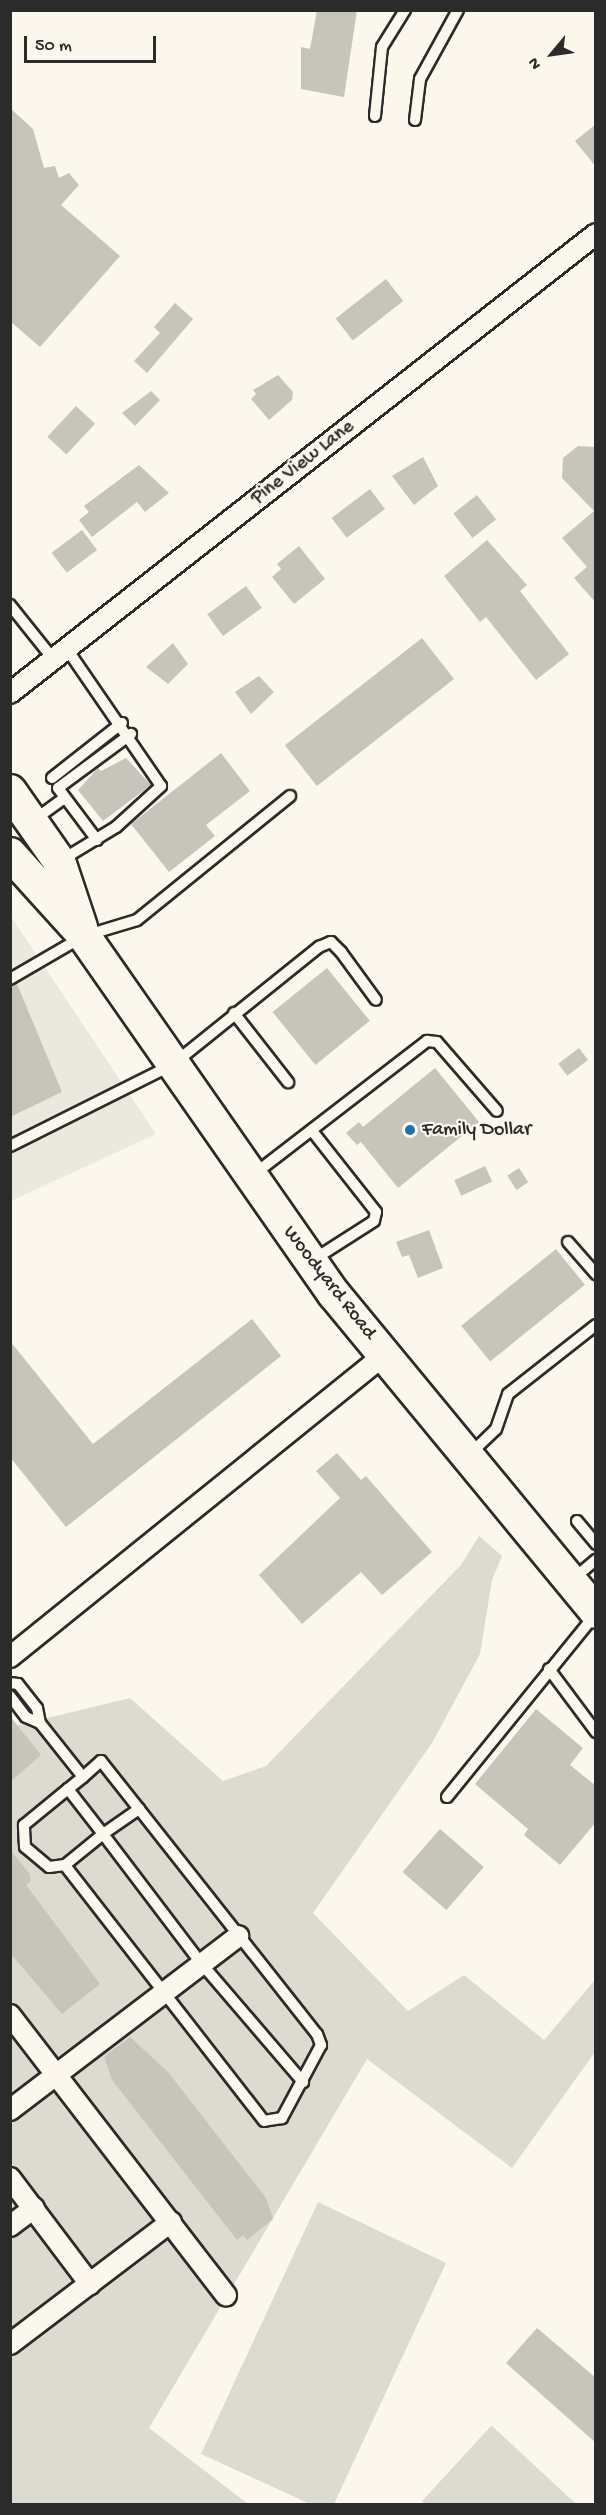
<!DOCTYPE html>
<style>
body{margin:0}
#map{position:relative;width:606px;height:2515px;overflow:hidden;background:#fbf7ec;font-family:"Gochi Hand",sans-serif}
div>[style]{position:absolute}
.built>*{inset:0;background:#ebe8de}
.green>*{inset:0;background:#dddad0}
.building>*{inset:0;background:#c7c4bc;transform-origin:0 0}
.roads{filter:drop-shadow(2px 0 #2b2b2b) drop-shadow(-2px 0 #2b2b2b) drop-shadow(0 2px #2b2b2b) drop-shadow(0 -2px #2b2b2b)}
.service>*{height:10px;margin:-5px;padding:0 5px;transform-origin:5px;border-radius:5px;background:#fbf7ec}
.minor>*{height:20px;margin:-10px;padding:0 10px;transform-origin:10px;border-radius:10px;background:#fbf7ec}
.primary>*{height:32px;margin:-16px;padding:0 16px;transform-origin:16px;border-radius:16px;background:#fbf7ec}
.dots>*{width:16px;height:16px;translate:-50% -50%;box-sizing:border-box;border:3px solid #fbf7ec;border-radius:50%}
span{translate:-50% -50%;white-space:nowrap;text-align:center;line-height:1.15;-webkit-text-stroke:4.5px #fbf7ec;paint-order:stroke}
.street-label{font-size:20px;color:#2b2b2b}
.poi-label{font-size:20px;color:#2b2b2b}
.left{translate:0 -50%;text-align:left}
.frame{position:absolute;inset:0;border:12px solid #2b2b2b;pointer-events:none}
.north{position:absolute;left:522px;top:24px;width:60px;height:60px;-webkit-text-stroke:4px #fbf7ec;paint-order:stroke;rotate:241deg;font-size:16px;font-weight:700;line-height:24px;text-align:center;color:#2b2b2b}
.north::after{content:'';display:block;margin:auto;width:21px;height:27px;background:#2b2b2b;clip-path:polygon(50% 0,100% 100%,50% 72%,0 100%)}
.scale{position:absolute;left:24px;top:36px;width:132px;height:27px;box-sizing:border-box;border:3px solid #2b2b2b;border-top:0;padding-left:8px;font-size:18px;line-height:21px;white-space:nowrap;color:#2b2b2b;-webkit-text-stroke:4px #fbf7ec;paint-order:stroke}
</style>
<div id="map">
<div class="built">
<i style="clip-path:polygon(10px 915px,156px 1134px,11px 1201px,10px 1201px)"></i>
</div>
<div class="green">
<i style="clip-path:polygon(479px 1536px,502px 1556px,492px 1580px,480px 1654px,432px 1743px,313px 1913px,408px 2011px,464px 1975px,544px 2040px,595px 1980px,595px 2052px,512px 2168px,367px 2059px,149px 2428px,248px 2504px,11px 2504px,10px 1727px,130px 1698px,223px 1781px,266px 1766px,461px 1565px)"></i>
<i style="clip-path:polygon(318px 2202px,446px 2263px,334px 2504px,310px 2504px,201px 2454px)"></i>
<i style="clip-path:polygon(492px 2425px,492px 2426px,576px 2504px,425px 2504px,422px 2501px)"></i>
</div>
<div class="building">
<i style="clip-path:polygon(317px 10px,357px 10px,344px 97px,301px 89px,301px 47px,310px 49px)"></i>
<i style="clip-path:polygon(10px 108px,33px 129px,44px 168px,55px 166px,59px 178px,69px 173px,79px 185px,61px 205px,120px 256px,40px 347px,10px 321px)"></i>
<i style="clip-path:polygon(596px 124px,596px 167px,575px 141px)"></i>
<i style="left:386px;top:279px;width:28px;height:64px;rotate:52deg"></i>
<i style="clip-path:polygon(175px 303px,193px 319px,147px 373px,134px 361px,160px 333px,154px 327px)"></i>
<i style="clip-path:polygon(278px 375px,293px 392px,292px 400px,269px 420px,251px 399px,256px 394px,253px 390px)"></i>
<i style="clip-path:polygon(151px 391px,160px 400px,135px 426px,122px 413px)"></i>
<i style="left:76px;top:406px;width:26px;height:42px;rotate:43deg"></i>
<i style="clip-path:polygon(578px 446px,596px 447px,596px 603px,574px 578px,587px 567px,562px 538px,594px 511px,562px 478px,563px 458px)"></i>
<i style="clip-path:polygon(423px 457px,438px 486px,414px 505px,392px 476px)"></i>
<i style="clip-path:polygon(139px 465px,169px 493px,145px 512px,137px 502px,92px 537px,79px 520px,89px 512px,84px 506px)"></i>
<i style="left:370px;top:489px;width:25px;height:48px;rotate:53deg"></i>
<i style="left:477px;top:495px;width:31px;height:30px;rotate:52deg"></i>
<i style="left:82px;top:530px;width:25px;height:38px;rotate:53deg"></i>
<i style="clip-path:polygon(487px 540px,527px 585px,520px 591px,569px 654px,536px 680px,486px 617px,480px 622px,444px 576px)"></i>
<i style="clip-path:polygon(299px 546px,325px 579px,294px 604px,272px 577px,281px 569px,277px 564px)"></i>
<i style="left:246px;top:586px;width:27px;height:48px;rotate:54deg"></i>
<i style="left:422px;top:638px;width:52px;height:174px;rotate:52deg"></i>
<i style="clip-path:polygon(173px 643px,188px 664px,168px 684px,146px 667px)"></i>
<i style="clip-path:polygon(259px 676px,274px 692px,251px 714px,235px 692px)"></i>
<i style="clip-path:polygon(221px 753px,250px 791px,206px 825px,215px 836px,169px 872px,131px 824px)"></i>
<i style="clip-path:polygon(126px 758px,151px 785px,103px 821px,78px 790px,98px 768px,101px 771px)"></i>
<i style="left:327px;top:968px;width:68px;height:70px;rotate:51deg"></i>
<i style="clip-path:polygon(17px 984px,62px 1092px,10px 1117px,10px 986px)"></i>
<i style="left:579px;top:1048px;width:15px;height:26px;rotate:53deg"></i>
<i style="clip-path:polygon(435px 1068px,479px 1122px,398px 1188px,361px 1142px,357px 1145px,346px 1133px,359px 1122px,363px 1127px)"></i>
<i style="left:485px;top:1166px;width:17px;height:34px;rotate:65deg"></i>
<i style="left:519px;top:1168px;width:17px;height:14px;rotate:57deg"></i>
<i style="clip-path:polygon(429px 1230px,443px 1268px,418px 1278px,409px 1255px,402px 1257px,396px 1242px)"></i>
<i style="left:556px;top:1249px;width:46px;height:122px;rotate:51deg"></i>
<i style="clip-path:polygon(252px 1319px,281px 1356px,66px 1527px,10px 1457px,10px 1341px,93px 1444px)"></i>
<i style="clip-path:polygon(337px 1453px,361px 1480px,366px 1476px,432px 1552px,382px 1595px,361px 1572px,302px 1624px,259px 1575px,340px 1498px,316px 1471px)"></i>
<i style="clip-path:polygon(536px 1709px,583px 1748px,570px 1765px,596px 1786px,596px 1822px,560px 1865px,524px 1835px,528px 1829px,475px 1784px)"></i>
<i style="clip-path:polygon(10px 1716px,41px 1755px,10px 1782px)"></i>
<i style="left:440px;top:1829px;width:58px;height:57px;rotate:41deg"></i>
<i style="clip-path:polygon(10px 1850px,29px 1873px,31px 1881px,26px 1885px,100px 1984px,62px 2014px,10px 1953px)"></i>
<i style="clip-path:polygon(130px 2037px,168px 2072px,266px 2198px,273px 2219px,247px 2240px,243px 2235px,237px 2240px,112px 2080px,104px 2057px)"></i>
<i style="clip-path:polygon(537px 2328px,596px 2378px,596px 2443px,506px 2363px)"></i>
</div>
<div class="roads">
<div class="service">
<i style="left:375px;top:116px;width:69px;rotate:-84.2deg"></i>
<i style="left:382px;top:47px;width:44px;rotate:-58.1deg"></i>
<i style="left:415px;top:120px;width:41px;rotate:-83deg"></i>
<i style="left:420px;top:79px;width:79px;rotate:-61.2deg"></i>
<i style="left:10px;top:605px;width:70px;rotate:51.3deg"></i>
<i style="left:52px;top:778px;width:89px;rotate:-38.2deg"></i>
<i style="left:34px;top:820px;width:36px;rotate:-36deg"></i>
<i style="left:97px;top:840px;width:65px;rotate:-126.9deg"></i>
<i style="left:58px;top:788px;width:91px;rotate:-36.5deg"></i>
<i style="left:60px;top:861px;width:66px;rotate:-31.3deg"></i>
<i style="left:116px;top:827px;width:61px;rotate:-42.3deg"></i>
<i style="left:161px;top:786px;width:166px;rotate:-124.5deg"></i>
<i style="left:10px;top:979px;width:86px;rotate:-30.2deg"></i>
<i style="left:84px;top:936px;width:55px;rotate:-16.8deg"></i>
<i style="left:137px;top:920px;width:197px;rotate:-39deg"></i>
<i style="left:234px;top:1013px;width:88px;rotate:52deg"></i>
<i style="left:313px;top:1132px;width:102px;rotate:51.8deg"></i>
<i style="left:376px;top:1212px;width:9px;rotate:103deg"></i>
<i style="left:374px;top:1221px;width:72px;rotate:147.4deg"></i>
<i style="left:10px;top:1146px;width:181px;rotate:-26.6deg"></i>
<i style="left:172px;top:1065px;width:189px;rotate:-38.8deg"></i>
<i style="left:319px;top:947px;width:13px;rotate:-23deg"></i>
<i style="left:331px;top:942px;width:14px;rotate:45deg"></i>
<i style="left:341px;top:952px;width:59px;rotate:53.9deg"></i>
<i style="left:253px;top:1175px;width:220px;rotate:-37.6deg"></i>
<i style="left:427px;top:1041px;width:10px;rotate:6deg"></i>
<i style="left:437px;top:1042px;width:91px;rotate:49deg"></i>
<i style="left:568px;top:1242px;width:43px;rotate:48.8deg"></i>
<i style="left:469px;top:1455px;width:37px;rotate:-44deg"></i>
<i style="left:496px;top:1429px;width:37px;rotate:-71deg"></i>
<i style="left:508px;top:1394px;width:112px;rotate:-38.1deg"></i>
<i style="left:577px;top:1521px;width:30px;rotate:50deg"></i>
<i style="left:573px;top:1579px;width:30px;rotate:-40deg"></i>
<i style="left:549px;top:1669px;width:79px;rotate:53.3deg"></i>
<i style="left:10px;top:1683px;width:8px;rotate:7deg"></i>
<i style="left:18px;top:1684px;width:31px;rotate:52deg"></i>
<i style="left:37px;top:1708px;width:15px;rotate:79deg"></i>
<i style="left:40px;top:1723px;width:69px;rotate:51.5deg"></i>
<i style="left:83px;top:1777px;width:19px;rotate:141deg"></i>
<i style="left:68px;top:1789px;width:57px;rotate:52.1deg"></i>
<i style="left:103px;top:1834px;width:44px;rotate:-34.8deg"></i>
<i style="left:139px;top:1809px;width:287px;rotate:51.7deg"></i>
<i style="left:317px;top:2034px;width:12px;rotate:70deg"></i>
<i style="left:321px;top:2045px;width:83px;rotate:118.1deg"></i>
<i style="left:282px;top:2118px;width:18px;rotate:171deg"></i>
<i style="left:264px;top:2121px;width:324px;rotate:-127.9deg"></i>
<i style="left:65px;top:1865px;width:16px;rotate:173deg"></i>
<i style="left:49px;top:1867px;width:31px;rotate:-140deg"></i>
<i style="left:25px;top:1847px;width:22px;rotate:-93deg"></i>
<i style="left:24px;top:1825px;width:57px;rotate:-39.3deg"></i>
<i style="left:10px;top:1696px;width:26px;rotate:53deg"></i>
<i style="left:26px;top:1717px;width:15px;rotate:23deg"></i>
<i style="left:83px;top:1777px;width:24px;rotate:-42deg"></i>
<i style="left:101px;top:1761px;width:61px;rotate:51.6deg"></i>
<i style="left:447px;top:1797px;width:235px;rotate:-50.9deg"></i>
<i style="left:65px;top:1865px;width:49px;rotate:-39.2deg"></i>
<i style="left:103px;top:1834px;width:162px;rotate:52.8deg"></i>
<i style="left:201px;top:1963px;width:157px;rotate:49.4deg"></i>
</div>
<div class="minor">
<i style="left:10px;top:693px;width:744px;rotate:-38.07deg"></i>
<i style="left:10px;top:1657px;width:482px;rotate:-38.9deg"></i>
<i style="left:10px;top:2015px;width:354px;rotate:52.4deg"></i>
<i style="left:10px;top:2110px;width:287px;rotate:-37.3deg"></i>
<i style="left:10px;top:2178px;width:133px;rotate:53deg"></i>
<i style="left:10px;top:2226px;width:30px;rotate:-37deg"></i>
<i style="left:10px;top:2344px;width:202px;rotate:-37.2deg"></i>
</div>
<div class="primary">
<i style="left:10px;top:791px;width:85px;rotate:55deg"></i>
<i style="left:59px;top:861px;width:70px;rotate:71.6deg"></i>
<i style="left:10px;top:854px;width:110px;rotate:47.9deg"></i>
<i style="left:84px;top:936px;width:437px;rotate:55.1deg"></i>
<i style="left:334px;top:1294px;width:412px;rotate:50.5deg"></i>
</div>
</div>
<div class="dots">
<i style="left:410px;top:1130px;background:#1f6fb2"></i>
</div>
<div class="street-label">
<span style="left:303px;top:463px;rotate:-38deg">Pine View Lane</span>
<span style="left:329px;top:1283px;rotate:52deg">Woodyard Road</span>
</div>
<div class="poi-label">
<span class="left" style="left:422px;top:1130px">Family Dollar</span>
</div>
<div class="frame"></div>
<div class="north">N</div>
<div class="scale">50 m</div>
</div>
